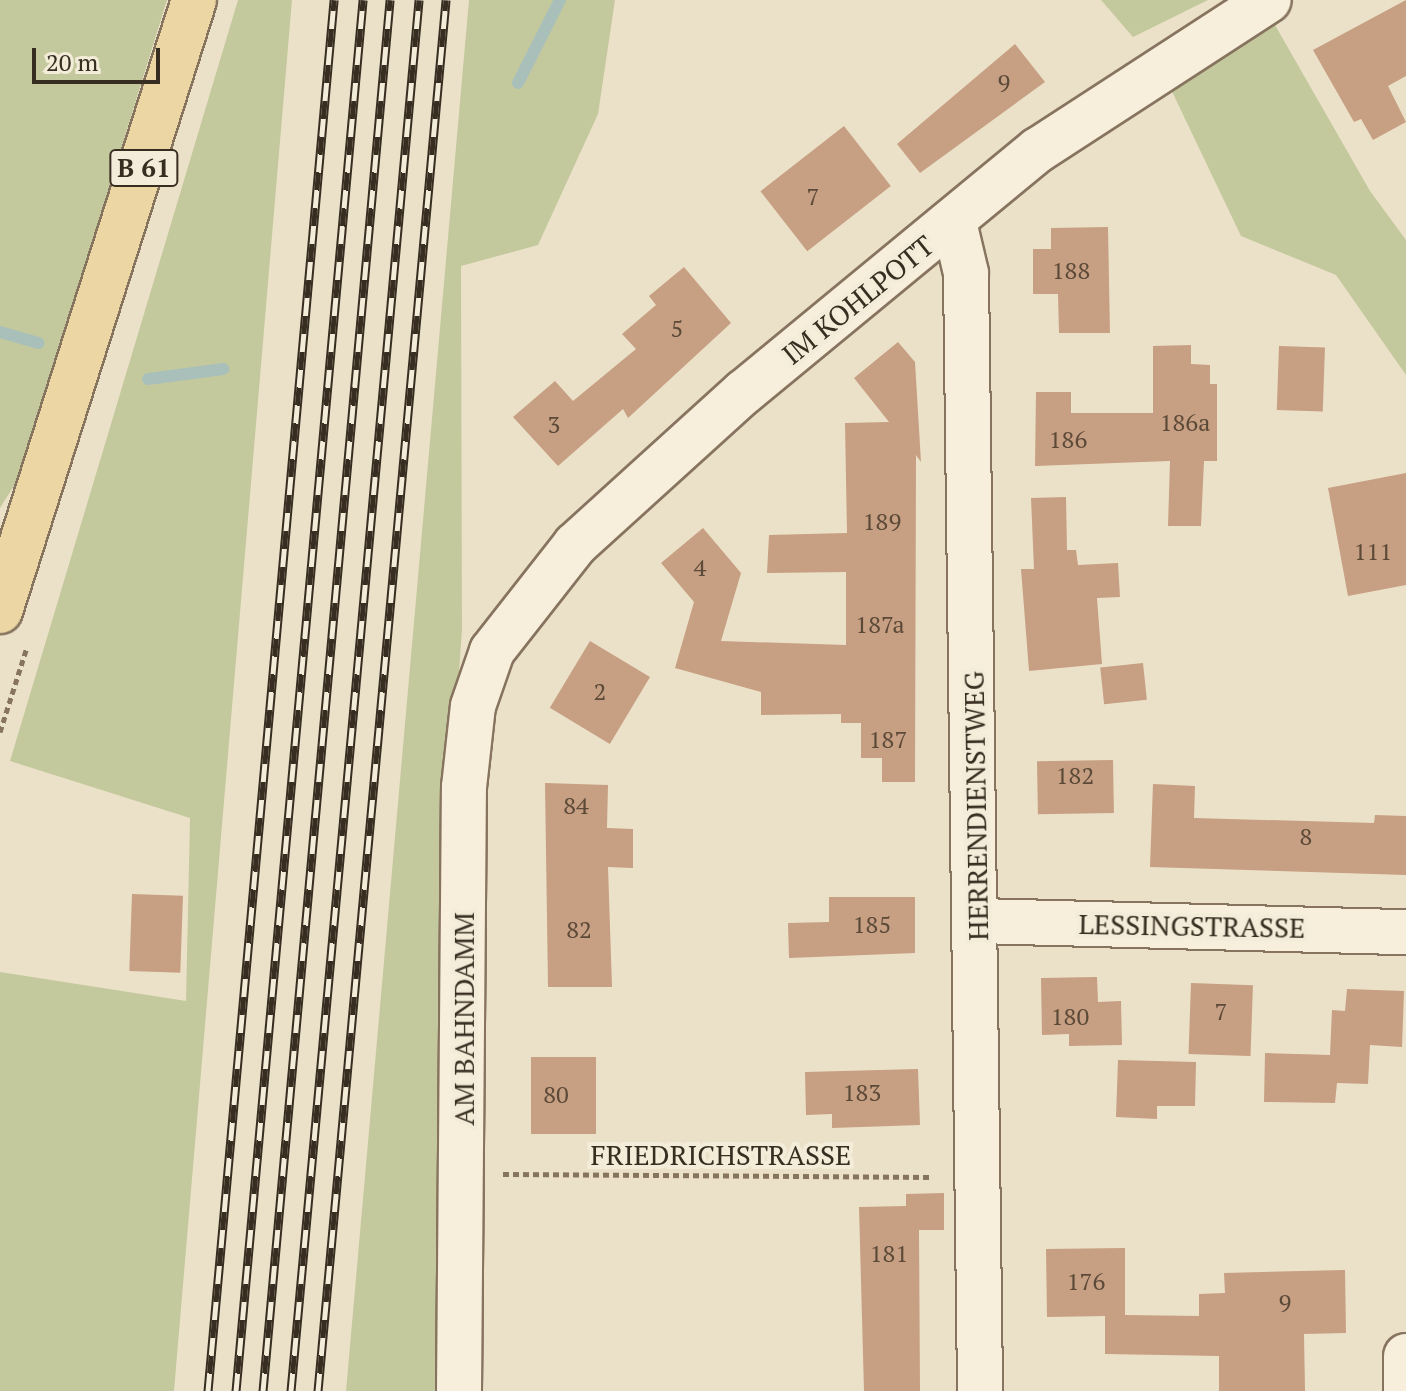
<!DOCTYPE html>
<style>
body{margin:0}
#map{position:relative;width:1406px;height:1391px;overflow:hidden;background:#ebe1c9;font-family:"PT Serif",serif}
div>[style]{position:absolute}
.green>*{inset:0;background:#c4c99d}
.stream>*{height:12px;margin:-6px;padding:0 6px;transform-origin:6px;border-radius:6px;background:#a9c0ba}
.building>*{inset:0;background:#c79f82;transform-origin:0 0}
.path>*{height:5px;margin-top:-2.5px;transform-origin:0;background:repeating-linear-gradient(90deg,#87745f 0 6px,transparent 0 10px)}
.roads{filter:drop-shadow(2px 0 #87745f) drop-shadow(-2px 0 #87745f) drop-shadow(0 2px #87745f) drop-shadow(0 -2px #87745f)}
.street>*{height:44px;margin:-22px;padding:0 22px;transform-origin:22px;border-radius:22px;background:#f7efdc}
.primary>*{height:44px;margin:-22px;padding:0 22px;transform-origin:22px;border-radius:22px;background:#ebd6a4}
.rail>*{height:9px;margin-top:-4.5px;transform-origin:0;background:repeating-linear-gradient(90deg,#f3ecd8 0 18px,#382d21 0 36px);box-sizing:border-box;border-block:2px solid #382d21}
span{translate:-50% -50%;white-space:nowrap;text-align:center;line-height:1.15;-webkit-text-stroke:8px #f3ecd8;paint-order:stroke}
.number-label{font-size:24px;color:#5c4a39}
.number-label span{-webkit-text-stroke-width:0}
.shield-label span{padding:2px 6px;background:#f3ecd8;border:2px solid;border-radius:6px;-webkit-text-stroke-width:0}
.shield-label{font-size:26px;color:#382d21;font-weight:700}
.street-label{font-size:28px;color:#382d21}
.scale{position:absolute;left:32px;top:48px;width:128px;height:36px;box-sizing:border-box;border:4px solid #382d21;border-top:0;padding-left:10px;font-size:24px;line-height:28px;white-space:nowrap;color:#382d21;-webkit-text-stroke:6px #f3ecd8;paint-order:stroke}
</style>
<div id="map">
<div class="green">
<i style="clip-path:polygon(0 0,167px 0,20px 476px,0 508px)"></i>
<i style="clip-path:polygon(238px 0,292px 0,174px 1391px,0 1391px,0 972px,186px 1001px,190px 818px,10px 761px)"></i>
<i style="clip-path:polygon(469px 0,615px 0,598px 114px,538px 245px,461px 266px,462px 629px,453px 761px,443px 1391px,346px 1391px)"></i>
<i style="clip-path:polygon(1101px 0,1208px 0,1133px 37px)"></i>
<i style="clip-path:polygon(1275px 25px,1370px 191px,1406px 240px,1406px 375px,1336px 275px,1241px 236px,1166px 79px)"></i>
</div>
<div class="stream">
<i style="left:518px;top:83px;width:93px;rotate:-63.2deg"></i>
<i style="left:0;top:332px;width:40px;rotate:16deg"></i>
<i style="left:148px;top:379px;width:76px;rotate:-7.6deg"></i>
</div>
<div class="building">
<i style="clip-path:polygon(1406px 0,1406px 76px,1388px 86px,1406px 122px,1373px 140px,1361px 119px,1354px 122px,1313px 50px)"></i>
<i style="clip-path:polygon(1015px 44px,1045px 82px,920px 173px,897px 144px)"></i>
<i style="left:844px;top:126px;width:76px;height:106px;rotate:52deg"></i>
<i style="clip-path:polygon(1108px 227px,1110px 333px,1059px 333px,1058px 294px,1033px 294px,1033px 249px,1051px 249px,1051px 228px)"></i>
<i style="clip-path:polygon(684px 267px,731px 323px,628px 418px,623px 409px,558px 466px,513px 417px,555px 381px,573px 401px,636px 349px,622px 334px,656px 305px,649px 296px)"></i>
<i style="clip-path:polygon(898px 342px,915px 362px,921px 462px,916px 455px,915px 782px,882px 782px,882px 758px,861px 758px,861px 723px,841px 723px,841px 714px,761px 715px,761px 692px,675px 668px,694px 602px,661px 563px,703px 528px,741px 573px,721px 641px,846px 645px,846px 572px,767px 573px,769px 535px,847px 533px,845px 423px,889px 422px,854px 378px)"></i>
<i style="clip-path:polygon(1191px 345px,1191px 364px,1210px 365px,1210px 384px,1217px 384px,1217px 461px,1204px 461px,1201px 526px,1168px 526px,1170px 461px,1035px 466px,1036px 392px,1071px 392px,1071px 413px,1153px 413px,1153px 346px)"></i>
<i style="left:1279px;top:346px;width:46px;height:64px;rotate:2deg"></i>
<i style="clip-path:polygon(1406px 473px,1406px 585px,1348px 596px,1328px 488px)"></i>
<i style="clip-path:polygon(1066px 497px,1067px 550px,1076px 550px,1078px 565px,1118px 563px,1120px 597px,1097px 598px,1102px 664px,1029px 671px,1021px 569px,1034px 569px,1031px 498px)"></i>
<i style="left:590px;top:641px;width:70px;height:78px;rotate:31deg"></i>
<i style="left:1143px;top:663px;width:37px;height:43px;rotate:84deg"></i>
<i style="left:1113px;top:760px;width:53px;height:76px;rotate:89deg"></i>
<i style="clip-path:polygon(545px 783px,608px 785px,607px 828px,633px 829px,633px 868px,608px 867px,612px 987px,548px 987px)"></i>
<i style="clip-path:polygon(1153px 784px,1195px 786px,1194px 818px,1374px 823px,1375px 815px,1406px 816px,1406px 875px,1150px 867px)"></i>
<i style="left:132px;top:894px;width:51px;height:77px;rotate:2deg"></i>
<i style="clip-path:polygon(829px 897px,915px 897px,915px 953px,789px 958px,788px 923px,829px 922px)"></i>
<i style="clip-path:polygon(1097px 977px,1098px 1002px,1121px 1001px,1122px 1045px,1069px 1046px,1069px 1034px,1042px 1035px,1041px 978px)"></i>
<i style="left:1191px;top:983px;width:62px;height:71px;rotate:2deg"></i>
<i style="clip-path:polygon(1347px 989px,1404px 991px,1402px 1047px,1370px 1045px,1368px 1084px,1337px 1083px,1335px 1103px,1264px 1102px,1265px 1053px,1330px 1055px,1332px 1010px,1345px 1011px)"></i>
<i style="left:531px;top:1057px;width:65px;height:77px"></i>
<i style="clip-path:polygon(1118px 1060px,1196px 1062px,1195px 1106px,1157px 1106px,1157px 1119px,1116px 1117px)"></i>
<i style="clip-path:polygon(918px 1069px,920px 1125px,832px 1128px,832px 1114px,806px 1115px,805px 1072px)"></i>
<i style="clip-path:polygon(944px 1193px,944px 1230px,919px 1230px,920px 1391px,864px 1391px,859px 1207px,906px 1206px,906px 1194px)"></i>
<i style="clip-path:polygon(1125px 1248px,1125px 1315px,1199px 1316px,1199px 1294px,1225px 1293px,1224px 1273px,1345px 1270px,1346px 1333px,1304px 1334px,1305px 1391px,1219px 1391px,1219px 1356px,1105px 1354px,1105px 1316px,1047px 1317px,1046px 1249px)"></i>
</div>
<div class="path">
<i style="left:0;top:732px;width:89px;rotate:-72.4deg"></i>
<i style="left:503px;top:1174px;width:430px;rotate:0.4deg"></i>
</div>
<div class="roads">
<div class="street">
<i style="left:954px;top:222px;width:52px;rotate:76.8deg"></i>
<i style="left:966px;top:273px;width:1118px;rotate:89.28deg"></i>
<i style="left:978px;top:921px;width:428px;rotate:1.5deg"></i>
<i style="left:459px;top:1391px;width:604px;rotate:-89.53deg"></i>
<i style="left:464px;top:787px;width:81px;rotate:-83.7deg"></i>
<i style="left:473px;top:706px;width:58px;rotate:-70.9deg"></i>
<i style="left:492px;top:651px;width:135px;rotate:-51.9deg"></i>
<i style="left:575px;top:545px;width:228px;rotate:-42.2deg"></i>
<i style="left:744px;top:392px;width:381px;rotate:-39.5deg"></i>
<i style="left:1038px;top:150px;width:275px;rotate:-33deg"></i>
<i style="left:1406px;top:1391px;width:35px;rotate:-90deg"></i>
</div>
<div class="primary">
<i style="left:0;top:611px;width:641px;rotate:-72.38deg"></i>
</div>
</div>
<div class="rail">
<i style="left:208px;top:1391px;width:1397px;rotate:-84.82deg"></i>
<i style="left:236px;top:1391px;width:1397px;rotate:-84.78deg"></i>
<i style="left:263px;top:1391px;width:1397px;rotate:-84.78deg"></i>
<i style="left:291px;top:1391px;width:1397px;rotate:-84.74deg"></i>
<i style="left:318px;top:1391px;width:1397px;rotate:-84.74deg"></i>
</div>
<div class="number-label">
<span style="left:1004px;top:83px">9</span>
<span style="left:813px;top:197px">7</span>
<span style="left:1071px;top:271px">188</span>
<span style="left:677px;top:329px">5</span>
<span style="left:1185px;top:423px">186a</span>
<span style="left:554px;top:425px">3</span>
<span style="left:1068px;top:440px">186</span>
<span style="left:882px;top:522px">189</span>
<span style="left:1373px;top:552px">111</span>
<span style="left:700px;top:568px">4</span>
<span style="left:880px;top:625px">187a</span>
<span style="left:600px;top:692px">2</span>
<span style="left:888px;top:740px">187</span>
<span style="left:1075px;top:776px">182</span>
<span style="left:576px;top:806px">84</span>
<span style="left:1306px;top:837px">8</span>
<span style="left:872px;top:925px">185</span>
<span style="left:579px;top:930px">82</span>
<span style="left:1221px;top:1012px">7</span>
<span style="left:1070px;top:1017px">180</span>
<span style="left:862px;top:1093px">183</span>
<span style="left:556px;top:1095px">80</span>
<span style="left:889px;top:1254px">181</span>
<span style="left:1086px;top:1282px">176</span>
<span style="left:1285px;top:1303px">9</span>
</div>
<div class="shield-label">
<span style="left:144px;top:168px">B 61</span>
</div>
<div class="street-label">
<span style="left:858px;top:300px;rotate:-39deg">IM KOHLPOTT</span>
<span style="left:976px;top:806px;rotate:-91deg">HERRENDIENSTWEG</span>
<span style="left:1192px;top:926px;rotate:1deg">LESSINGSTRASSE</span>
<span style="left:464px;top:1019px;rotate:-90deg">AM BAHNDAMM</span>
<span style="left:721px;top:1155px">FRIEDRICHSTRASSE</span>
</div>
<div class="scale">20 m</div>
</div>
